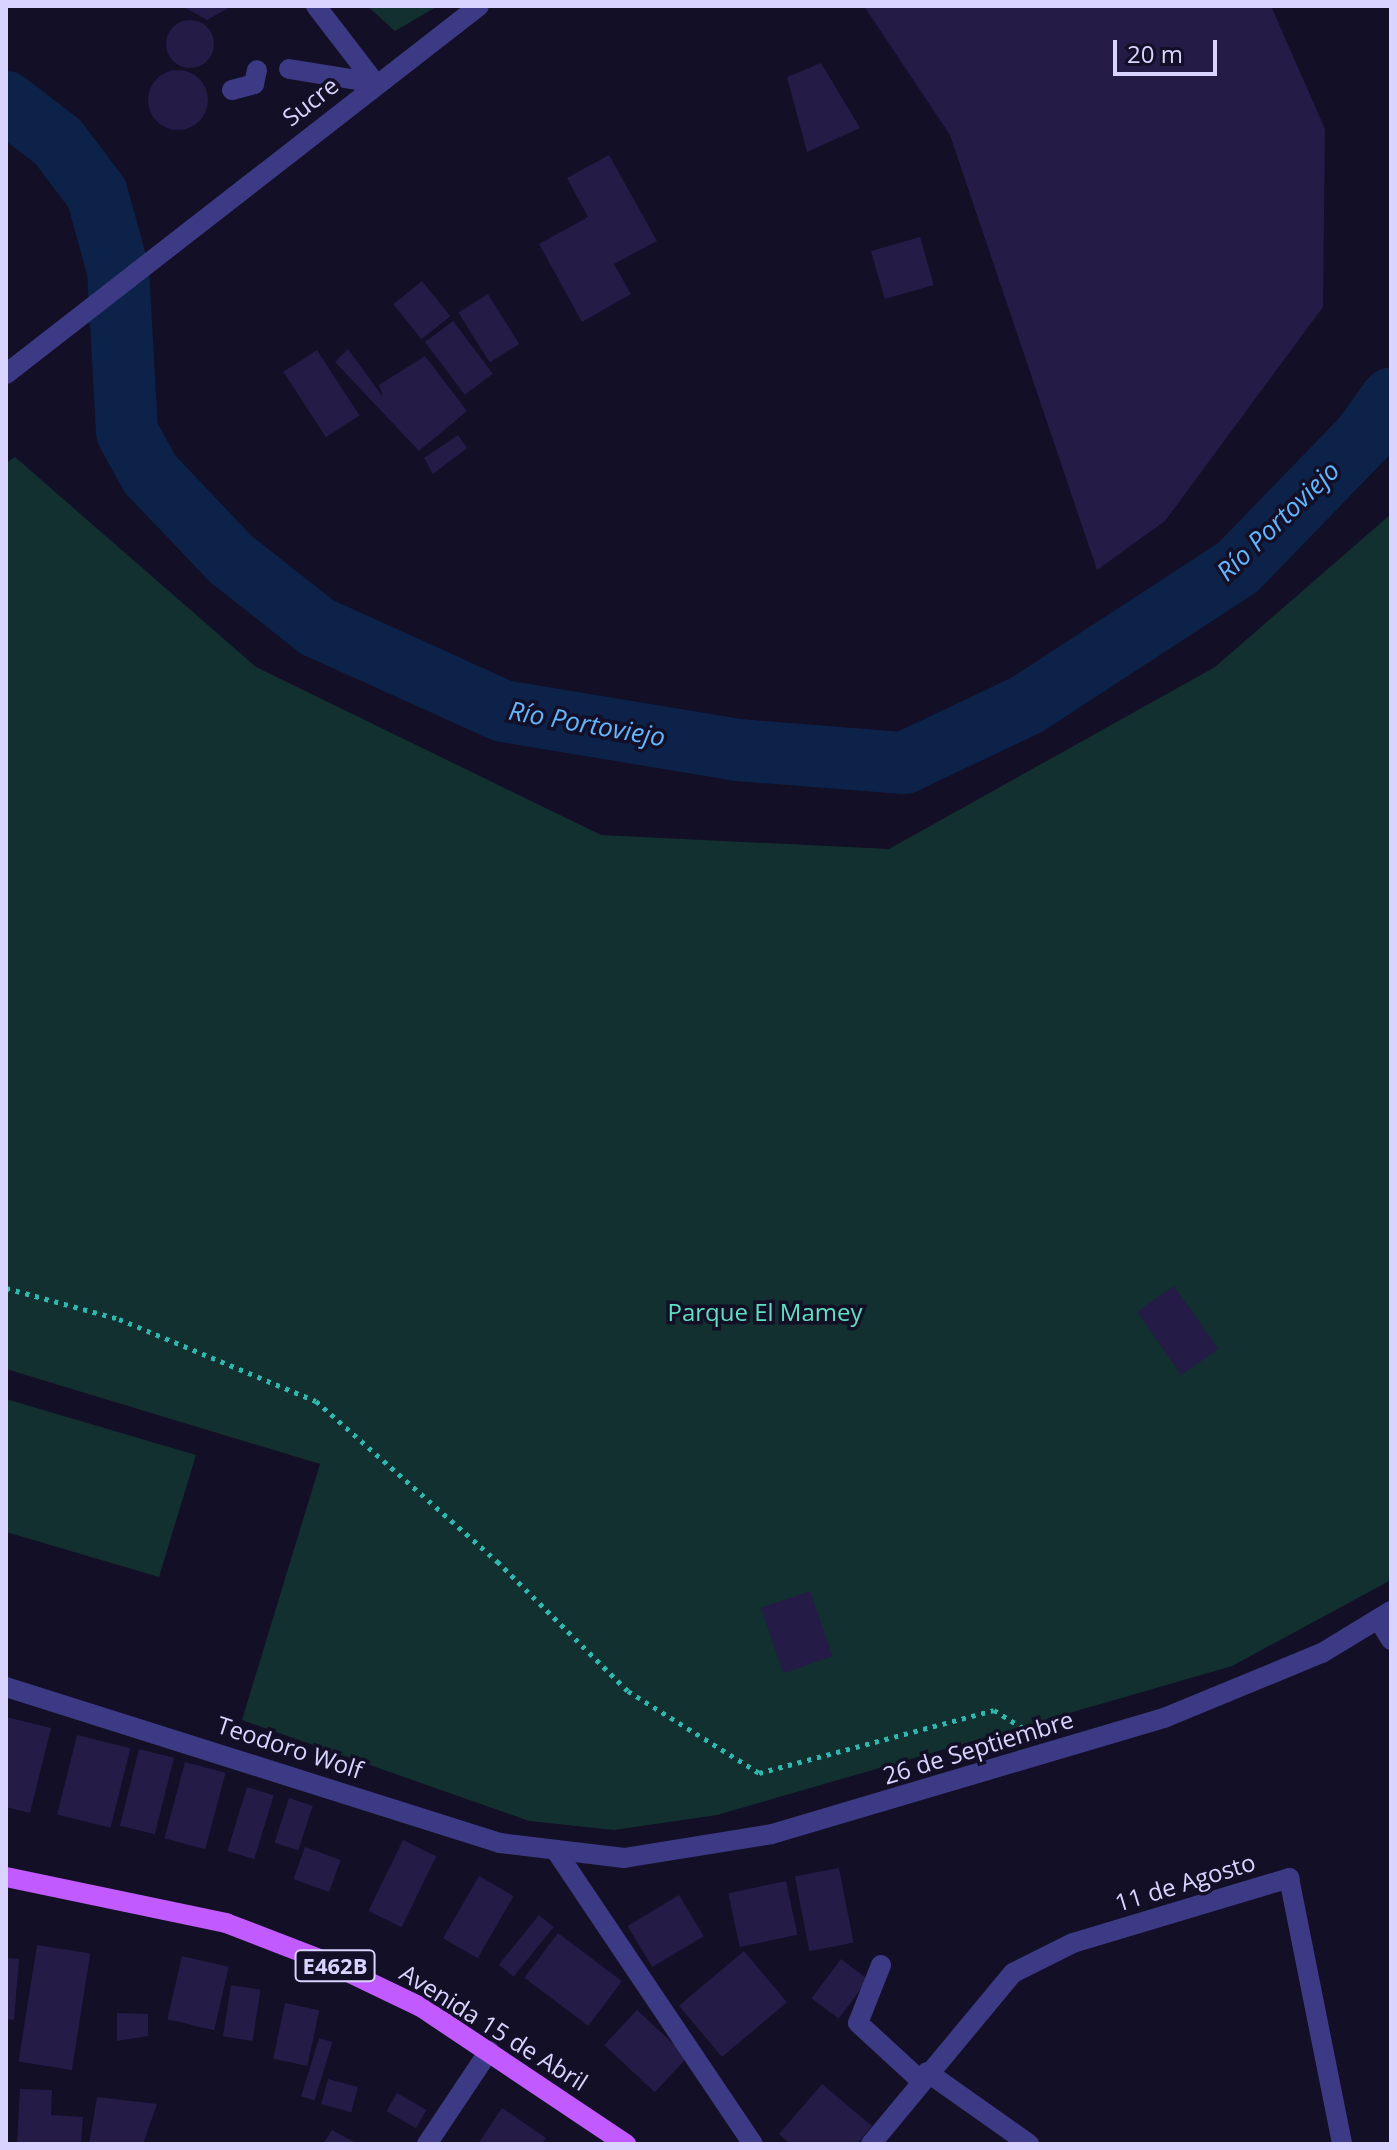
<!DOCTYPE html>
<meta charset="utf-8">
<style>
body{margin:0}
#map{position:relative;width:1397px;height:2150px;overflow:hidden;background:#130f26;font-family:"Open Sans",sans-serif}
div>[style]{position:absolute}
.green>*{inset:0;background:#12302f}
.river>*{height:62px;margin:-31px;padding:0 31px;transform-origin:31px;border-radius:31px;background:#0c2248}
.building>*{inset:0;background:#241b47;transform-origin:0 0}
.round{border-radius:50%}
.path>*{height:5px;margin-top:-2.5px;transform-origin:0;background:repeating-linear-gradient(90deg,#2fb8b0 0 4px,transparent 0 10px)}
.minor>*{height:20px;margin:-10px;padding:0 10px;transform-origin:10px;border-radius:10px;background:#3d3a85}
.major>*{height:20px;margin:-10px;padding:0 10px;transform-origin:10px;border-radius:10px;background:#c25bff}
span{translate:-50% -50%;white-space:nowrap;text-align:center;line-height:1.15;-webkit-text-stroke:7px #130f26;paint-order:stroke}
.shield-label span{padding:2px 6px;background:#130f26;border:2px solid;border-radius:6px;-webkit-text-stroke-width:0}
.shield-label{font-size:22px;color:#d9d4ff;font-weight:700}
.street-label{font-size:24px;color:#d9d4ff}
.park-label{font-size:24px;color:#5fe0c0}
.water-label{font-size:26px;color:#62b6ff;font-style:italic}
.frame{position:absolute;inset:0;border:8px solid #d9d4ff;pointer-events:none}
.scale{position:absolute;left:1113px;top:40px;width:104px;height:36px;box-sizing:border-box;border:4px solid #d9d4ff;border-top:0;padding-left:10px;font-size:24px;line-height:28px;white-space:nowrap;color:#d9d4ff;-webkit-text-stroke:6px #130f26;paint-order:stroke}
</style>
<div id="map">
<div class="green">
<i style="clip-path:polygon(367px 6px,438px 6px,395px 31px)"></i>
<i style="clip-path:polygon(15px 457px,256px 667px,601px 835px,889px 849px,1215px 667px,1391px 514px,1391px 1580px,1232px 1666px,717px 1815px,614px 1830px,529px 1821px,242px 1720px,320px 1464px,6px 1369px,6px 463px)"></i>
<i style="clip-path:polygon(6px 1399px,196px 1455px,159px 1577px,6px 1532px)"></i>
</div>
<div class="river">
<i style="left:6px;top:102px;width:66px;rotate:37.6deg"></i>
<i style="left:58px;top:142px;width:65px;rotate:53.1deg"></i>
<i style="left:97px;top:194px;width:79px;rotate:74.6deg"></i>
<i style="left:118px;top:270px;width:162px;rotate:86.8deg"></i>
<i style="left:127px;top:432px;width:48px;rotate:61.3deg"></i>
<i style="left:150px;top:474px;width:119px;rotate:46.4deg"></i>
<i style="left:232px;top:560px;width:108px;rotate:38.2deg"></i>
<i style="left:317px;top:627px;width:204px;rotate:24.3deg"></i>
<i style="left:503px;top:711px;width:238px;rotate:9.4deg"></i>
<i style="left:738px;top:750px;width:167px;rotate:4.5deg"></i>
<i style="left:904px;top:763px;width:137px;rotate:-25.4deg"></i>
<i style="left:1028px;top:704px;width:249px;rotate:-33.1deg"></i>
<i style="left:1237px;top:568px;width:182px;rotate:-45.9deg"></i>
<i style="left:1364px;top:437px;width:47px;rotate:-54.6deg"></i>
</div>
<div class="building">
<i style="clip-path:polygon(182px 6px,232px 6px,207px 20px)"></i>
<i style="clip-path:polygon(864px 6px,1271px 6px,1325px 129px,1323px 307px,1165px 521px,1097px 570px,950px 135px)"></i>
<i class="round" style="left:166px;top:20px;width:48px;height:48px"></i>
<i style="clip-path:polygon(821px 63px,860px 128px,807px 152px,787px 77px)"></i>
<i class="round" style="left:148px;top:70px;width:60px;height:60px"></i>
<i style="clip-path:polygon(609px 155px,657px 241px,614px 264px,631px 294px,582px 322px,539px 244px,588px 217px,567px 178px)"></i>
<i style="left:920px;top:237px;width:50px;height:51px;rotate:74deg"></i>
<i style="left:422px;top:281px;width:45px;height:37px;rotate:51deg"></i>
<i style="left:488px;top:294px;width:59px;height:35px;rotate:58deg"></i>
<i style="left:453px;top:321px;width:66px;height:35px;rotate:53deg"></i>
<i style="clip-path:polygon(348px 349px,383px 397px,379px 385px,425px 356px,467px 411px,419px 451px,335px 362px)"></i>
<i style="left:317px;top:350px;width:78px;height:40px;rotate:57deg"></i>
<i style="clip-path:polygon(458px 435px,467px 448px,433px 474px,424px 458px)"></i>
<i style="left:1174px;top:1286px;width:77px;height:45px;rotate:55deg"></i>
<i style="left:810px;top:1591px;width:69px;height:52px;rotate:71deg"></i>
<i style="clip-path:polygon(6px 1717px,51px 1728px,30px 1813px,6px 1807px)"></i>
<i style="left:77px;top:1735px;width:55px;height:82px;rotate:14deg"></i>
<i style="left:139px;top:1749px;width:36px;height:79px;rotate:14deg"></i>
<i style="left:185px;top:1762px;width:42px;height:79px;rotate:15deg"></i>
<i style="left:247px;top:1787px;width:28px;height:67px;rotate:17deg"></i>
<i style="left:289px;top:1798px;width:25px;height:47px;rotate:18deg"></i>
<i style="left:403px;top:1840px;width:37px;height:79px;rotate:26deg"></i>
<i style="left:305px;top:1847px;width:38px;height:34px;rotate:20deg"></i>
<i style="left:839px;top:1868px;width:76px;height:45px;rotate:79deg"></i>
<i style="left:479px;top:1876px;width:40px;height:72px;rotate:30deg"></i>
<i style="left:786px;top:1881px;width:55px;height:59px;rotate:78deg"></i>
<i style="left:679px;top:1895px;width:48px;height:60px;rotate:59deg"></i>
<i style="left:539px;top:1915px;width:19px;height:64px;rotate:39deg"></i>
<i style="left:558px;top:1933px;width:80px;height:56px;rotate:37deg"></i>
<i style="left:37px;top:1945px;width:54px;height:118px;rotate:9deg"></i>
<i style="left:744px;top:1951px;width:67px;height:85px;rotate:50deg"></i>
<i style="left:182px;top:1956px;width:48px;height:65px;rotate:13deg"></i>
<i style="clip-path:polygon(6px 1958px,19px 1959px,14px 2020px,6px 2019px)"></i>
<i style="left:841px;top:1959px;width:34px;height:49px;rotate:37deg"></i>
<i style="left:231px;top:1985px;width:30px;height:52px;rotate:9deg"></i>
<i style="left:285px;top:2003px;width:35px;height:57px;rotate:12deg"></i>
<i style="left:637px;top:2010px;width:69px;height:48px;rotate:43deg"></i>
<i style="clip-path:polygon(117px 2013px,148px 2014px,148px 2036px,117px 2041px)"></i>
<i style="left:319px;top:2038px;width:14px;height:61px;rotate:17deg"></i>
<i style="left:328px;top:2079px;width:31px;height:26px;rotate:15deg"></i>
<i style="clip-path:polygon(822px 2084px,872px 2126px,857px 2144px,790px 2144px,779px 2134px)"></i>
<i style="clip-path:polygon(20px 2089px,52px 2090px,51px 2115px,83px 2117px,81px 2144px,17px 2144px)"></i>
<i style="left:397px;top:2093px;width:34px;height:21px;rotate:30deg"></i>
<i style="clip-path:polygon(97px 2097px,157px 2104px,143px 2144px,89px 2144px)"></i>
<i style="clip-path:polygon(502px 2108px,546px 2138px,542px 2144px,478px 2144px)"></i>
<i style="clip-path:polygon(332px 2130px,358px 2144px,323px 2144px)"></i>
</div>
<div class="path">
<i style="left:6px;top:1288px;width:117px;rotate:15.3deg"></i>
<i style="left:119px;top:1319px;width:213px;rotate:22.6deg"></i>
<i style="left:316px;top:1401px;width:242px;rotate:41.5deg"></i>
<i style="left:497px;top:1561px;width:185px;rotate:44.8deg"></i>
<i style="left:628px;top:1691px;width:155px;rotate:32deg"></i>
<i style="left:759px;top:1773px;width:243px;rotate:-15deg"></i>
<i style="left:994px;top:1710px;width:36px;rotate:32deg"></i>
</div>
<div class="minor">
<i style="left:316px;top:6px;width:97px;rotate:52.5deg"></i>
<i style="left:289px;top:69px;width:87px;rotate:9.2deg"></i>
<i style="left:232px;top:90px;width:23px;rotate:-15deg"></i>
<i style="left:254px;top:84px;width:14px;rotate:-78deg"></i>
<i style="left:6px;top:374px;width:599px;rotate:-37.88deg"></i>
<i style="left:1378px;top:1619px;width:25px;rotate:58deg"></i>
<i style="left:6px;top:1687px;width:518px;rotate:17.53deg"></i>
<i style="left:500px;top:1843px;width:125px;rotate:6.9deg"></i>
<i style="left:624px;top:1858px;width:150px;rotate:-9.2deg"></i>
<i style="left:772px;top:1834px;width:409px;rotate:-16.5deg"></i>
<i style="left:1164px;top:1718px;width:171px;rotate:-22.4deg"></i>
<i style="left:1322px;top:1653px;width:81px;rotate:-31.3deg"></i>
<i style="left:558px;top:1854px;width:349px;rotate:56.1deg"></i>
<i style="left:881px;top:1965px;width:62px;rotate:111.6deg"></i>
<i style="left:858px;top:2023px;width:84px;rotate:42.6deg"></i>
<i style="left:927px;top:2072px;width:125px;rotate:35.2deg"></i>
<i style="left:427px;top:2144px;width:112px;rotate:-56.3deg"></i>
<i style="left:871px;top:2144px;width:222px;rotate:-50.3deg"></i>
<i style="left:1013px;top:1973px;width:67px;rotate:-26.6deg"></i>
<i style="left:1073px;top:1943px;width:226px;rotate:-16.7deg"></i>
<i style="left:1289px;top:1878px;width:271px;rotate:78.7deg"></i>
</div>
<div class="major">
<i style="left:6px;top:1877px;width:225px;rotate:11.8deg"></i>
<i style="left:226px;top:1923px;width:108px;rotate:21.1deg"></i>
<i style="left:327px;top:1962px;width:104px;rotate:25.6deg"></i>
<i style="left:421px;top:2007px;width:247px;rotate:33.8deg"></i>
</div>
<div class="shield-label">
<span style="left:335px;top:1966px">E462B</span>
</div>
<div class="street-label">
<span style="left:310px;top:101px;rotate:-38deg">Sucre</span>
<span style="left:290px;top:1747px;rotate:18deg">Teodoro Wolf</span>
<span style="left:978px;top:1747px;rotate:-17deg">26 de Septiembre</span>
<span style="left:1185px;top:1882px;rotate:-17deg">11 de Agosto</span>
<span style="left:494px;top:2027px;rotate:32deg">Avenida 15 de Abril</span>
</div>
<div class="park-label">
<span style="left:765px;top:1312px">Parque El Mamey</span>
</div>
<div class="water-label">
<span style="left:1278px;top:521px;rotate:-44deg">Río Portoviejo</span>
<span style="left:587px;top:724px;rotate:10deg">Río Portoviejo</span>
</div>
<div class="frame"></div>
<div class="scale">20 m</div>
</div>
